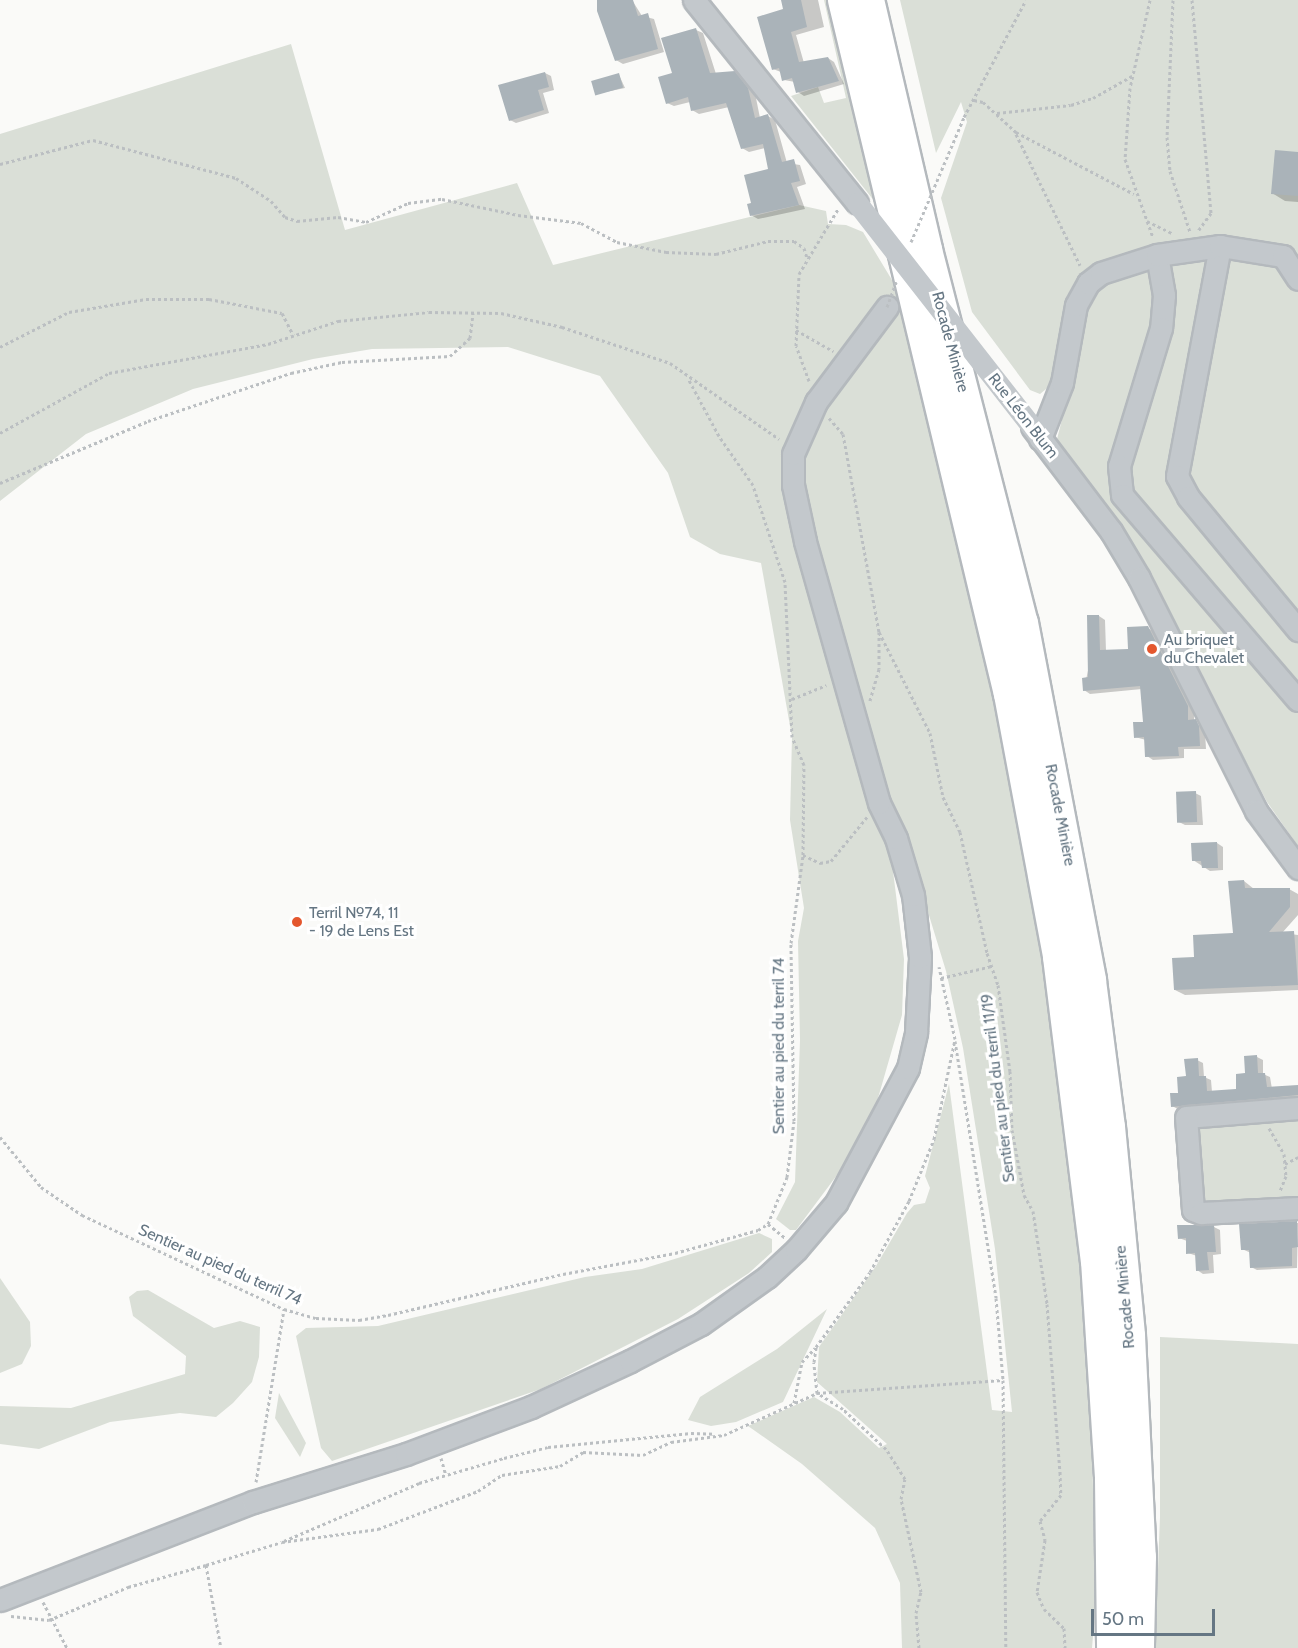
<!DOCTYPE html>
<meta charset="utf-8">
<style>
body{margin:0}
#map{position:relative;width:1298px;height:1648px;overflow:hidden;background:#fafaf8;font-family:Cabin,sans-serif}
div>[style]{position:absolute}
.green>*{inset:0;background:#dadfd7}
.shadow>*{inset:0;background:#0003}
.building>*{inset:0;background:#aab3b9;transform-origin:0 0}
.path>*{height:3px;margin-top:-1.5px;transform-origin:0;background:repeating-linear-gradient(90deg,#bbbfc2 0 3px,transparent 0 6px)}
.roads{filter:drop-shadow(2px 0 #b4b9bd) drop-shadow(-2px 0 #b4b9bd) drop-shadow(0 2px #b4b9bd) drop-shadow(0 -2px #b4b9bd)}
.minor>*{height:21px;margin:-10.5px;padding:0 10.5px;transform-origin:10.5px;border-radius:10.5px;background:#c3c8cc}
.highway>*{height:32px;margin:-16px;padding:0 16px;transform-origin:16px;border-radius:16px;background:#fff}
.path-bridge>*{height:3px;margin-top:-1.5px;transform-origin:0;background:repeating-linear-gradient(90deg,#bbbfc2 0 3px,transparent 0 6px)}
.minor-bridge>*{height:21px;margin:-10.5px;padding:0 10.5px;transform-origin:10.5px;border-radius:10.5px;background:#c3c8cc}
.dots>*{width:16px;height:16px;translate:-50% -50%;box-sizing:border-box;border:3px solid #fff;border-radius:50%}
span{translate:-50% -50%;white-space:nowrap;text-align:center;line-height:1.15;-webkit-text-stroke:6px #fff;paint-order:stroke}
.street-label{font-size:16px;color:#657683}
.poi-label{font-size:16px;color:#657683}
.left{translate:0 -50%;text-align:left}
.scale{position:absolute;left:1091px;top:1609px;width:124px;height:27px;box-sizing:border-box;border:3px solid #657683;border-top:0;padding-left:8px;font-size:18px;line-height:21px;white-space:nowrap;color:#657683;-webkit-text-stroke:4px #fff;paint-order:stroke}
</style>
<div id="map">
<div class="green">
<i style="clip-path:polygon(824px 0,829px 0,879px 207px,791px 96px,818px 87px,824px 103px,846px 98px)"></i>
<i style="clip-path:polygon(900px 0,1298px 0,1298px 846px,1267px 802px,1170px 617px,1055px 447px,1070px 388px,1051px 385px,1040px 394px,1030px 390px,972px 312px,941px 198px,967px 122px,961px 102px,936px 153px)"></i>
<i style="clip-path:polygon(291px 44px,345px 230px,517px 183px,553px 265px,799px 205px,826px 211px,828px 224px,846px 225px,863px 232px,895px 285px,975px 596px,1056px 1017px,1081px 1244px,1092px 1428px,1095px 1612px,1092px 1648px,902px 1648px,900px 1583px,875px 1528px,802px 1464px,748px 1426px,814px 1397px,840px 1412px,879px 1448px,887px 1444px,817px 1382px,819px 1347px,876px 1266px,907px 1213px,914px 1205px,925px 1203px,930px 1188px,925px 1176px,949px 1084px,992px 1410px,1012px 1412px,995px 1249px,963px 1048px,946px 971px,910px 853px,891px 855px,904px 959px,902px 1015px,874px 1112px,852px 1155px,796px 1230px,790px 1230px,776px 1219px,795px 1182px,800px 1040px,798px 941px,804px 908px,790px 820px,792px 737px,761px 563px,720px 554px,690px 537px,668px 473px,600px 376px,508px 347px,372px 349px,313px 359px,193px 389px,86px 434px,0 501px,0 134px)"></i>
<i style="clip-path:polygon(1298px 1117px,1298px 1200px,1204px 1206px,1198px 1200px,1194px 1130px,1198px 1123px)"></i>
<i style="clip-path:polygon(759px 1233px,772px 1239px,772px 1252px,749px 1273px,678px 1319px,541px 1389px,332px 1461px,321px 1448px,296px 1336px,306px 1328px,378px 1326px,585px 1277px,642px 1269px)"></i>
<i style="clip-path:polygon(0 1278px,30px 1322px,31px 1346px,22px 1364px,0 1373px)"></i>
<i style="clip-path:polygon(148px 1290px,214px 1328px,240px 1321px,260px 1327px,259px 1357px,252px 1382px,233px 1403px,216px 1417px,180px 1413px,110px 1422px,39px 1449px,0 1444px,0 1406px,71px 1408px,185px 1374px,186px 1356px,133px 1316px,129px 1297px,137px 1291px)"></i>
<i style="clip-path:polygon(827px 1309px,783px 1402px,736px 1422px,711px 1426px,688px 1420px,700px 1397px,777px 1349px)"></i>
<i style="clip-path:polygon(1160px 1337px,1298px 1344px,1298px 1648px,1155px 1648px,1160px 1517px)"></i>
<i style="clip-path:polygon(279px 1393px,306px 1443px,300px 1457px,275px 1418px)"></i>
</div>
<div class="shadow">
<i style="clip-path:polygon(597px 0,632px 0,642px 16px,654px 19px,664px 52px,623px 64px,616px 60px)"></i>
<i style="clip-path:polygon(782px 0,818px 0,824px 27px,796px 35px,804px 63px,828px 58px,834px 62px,844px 84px,804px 96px,798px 92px,795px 82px,784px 80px,781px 72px,773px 69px,785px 10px)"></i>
<i style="clip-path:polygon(696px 30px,703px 33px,716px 74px,735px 73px,742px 77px,755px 93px,760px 118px,768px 116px,775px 120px,787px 163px,800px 165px,806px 184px,797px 187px,805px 209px,758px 219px,751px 215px,770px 170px,765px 148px,749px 152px,742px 148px,729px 107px,699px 114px,692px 110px,690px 102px,674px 106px,667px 103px,674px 74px)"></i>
<i style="clip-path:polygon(545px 73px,551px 76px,554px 90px,543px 93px,549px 113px,516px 123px,510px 120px)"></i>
<i style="clip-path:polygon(619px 75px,625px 88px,596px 94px)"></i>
<i style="clip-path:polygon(1298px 153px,1298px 202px,1285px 201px,1272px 193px)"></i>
<i style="clip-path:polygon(1099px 616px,1105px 620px,1106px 651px,1130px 650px,1147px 628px,1154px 631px,1194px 711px,1194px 721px,1205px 731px,1206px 749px,1184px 749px,1184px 758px,1153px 760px,1147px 756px,1146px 740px,1135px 737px,1144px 723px,1142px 689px,1090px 694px,1084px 690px)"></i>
<i style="clip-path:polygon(1195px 793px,1201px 796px,1203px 825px,1185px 825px,1179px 822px)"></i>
<i style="clip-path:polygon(1217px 843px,1223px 847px,1223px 870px,1210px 871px,1193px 860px)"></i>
<i style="clip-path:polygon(1244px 881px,1254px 889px,1289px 889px,1298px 894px,1298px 915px,1282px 933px,1298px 935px,1298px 990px,1185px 995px,1175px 990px,1195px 958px,1234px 935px)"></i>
<i style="clip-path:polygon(1257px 1057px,1263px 1060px,1263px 1074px,1270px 1077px,1272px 1089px,1298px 1087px,1298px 1072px,1298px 1098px,1178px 1109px,1172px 1106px,1197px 1060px,1203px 1063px,1204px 1077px,1211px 1080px,1212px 1092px,1238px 1091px)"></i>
<i style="clip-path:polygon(1298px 1223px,1297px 1268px,1257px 1270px,1251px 1267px,1251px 1253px,1242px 1249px,1241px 1225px)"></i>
<i style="clip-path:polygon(1214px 1227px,1220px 1230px,1221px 1254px,1213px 1255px,1214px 1273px,1203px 1274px,1197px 1270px,1197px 1256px,1188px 1253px,1187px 1241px,1179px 1238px)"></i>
</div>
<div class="building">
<i style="clip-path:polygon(597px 0,633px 0,638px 16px,648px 13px,658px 49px,615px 61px,597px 11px)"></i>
<i style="clip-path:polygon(781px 0,801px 0,807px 27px,791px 32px,799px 62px,828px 57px,839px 81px,796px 93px,792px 78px,782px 81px,779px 68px,772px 70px,757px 17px,783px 9px)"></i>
<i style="clip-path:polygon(696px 28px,710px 73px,735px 71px,748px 88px,755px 118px,768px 114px,782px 162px,794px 159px,800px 181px,791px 183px,799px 205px,750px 216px,747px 204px,751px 203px,744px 175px,768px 169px,763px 144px,741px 149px,726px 103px,691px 111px,688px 97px,666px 104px,658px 77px,672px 73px,661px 38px)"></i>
<i style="clip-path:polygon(545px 72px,549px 87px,538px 90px,544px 110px,509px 121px,498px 85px)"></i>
<i style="left:619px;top:73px;width:15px;height:29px;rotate:74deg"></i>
<i style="clip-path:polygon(1275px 150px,1298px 152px,1298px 196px,1271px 194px)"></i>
<i style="clip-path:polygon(1087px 615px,1099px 615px,1100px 650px,1128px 649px,1127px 627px,1148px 626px,1188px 706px,1188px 720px,1196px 719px,1199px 726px,1200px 746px,1178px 747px,1179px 756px,1145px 757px,1144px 737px,1134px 738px,1133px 722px,1143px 722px,1140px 686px,1083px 691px,1082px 678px,1088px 677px)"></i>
<i style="left:1196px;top:791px;width:31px;height:20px;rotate:88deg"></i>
<i style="clip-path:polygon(1217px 842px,1218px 868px,1202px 868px,1201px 861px,1192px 861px,1191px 843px)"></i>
<i style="clip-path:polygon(1244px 880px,1245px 888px,1290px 888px,1290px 907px,1269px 932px,1294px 931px,1298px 985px,1174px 990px,1172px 958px,1194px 957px,1193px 935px,1233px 933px,1228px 881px)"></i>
<i style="clip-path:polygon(1257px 1055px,1258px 1073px,1265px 1073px,1267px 1087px,1298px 1085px,1298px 1095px,1171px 1107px,1170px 1093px,1178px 1093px,1177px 1077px,1186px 1076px,1184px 1059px,1198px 1058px,1199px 1076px,1206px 1076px,1207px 1091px,1236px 1089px,1236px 1074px,1245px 1073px,1244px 1056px)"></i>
<i style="clip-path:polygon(1297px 1221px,1298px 1247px,1292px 1248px,1292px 1266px,1250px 1268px,1249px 1250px,1241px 1250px,1239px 1224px)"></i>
<i style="clip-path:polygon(1177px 1225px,1214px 1225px,1216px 1252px,1207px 1252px,1209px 1270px,1196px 1271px,1195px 1253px,1186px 1254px,1186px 1238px,1178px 1239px)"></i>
</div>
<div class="path">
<i style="left:1150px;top:0;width:90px;rotate:102.8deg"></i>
<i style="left:1130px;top:88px;width:71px;rotate:94deg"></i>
<i style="left:1125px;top:159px;width:83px;rotate:70.3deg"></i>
<i style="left:1173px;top:0;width:137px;rotate:92.5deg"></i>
<i style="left:1167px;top:137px;width:34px;rotate:85deg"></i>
<i style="left:1170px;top:171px;width:64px;rotate:71.8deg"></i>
<i style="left:1192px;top:0;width:214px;rotate:84.9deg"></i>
<i style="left:1211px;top:213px;width:22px;rotate:126deg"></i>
<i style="left:974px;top:100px;width:9px;rotate:13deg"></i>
<i style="left:983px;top:102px;width:45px;rotate:42.3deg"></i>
<i style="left:1016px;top:132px;width:133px;rotate:27.7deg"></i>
<i style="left:997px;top:113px;width:74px;rotate:-6.2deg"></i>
<i style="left:1071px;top:105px;width:23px;rotate:-18deg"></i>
<i style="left:1093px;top:98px;width:45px;rotate:-29.4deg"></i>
<i style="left:964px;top:117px;width:132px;rotate:-62.1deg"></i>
<i style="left:1016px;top:134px;width:146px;rotate:64deg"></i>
<i style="left:0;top:164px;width:96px;rotate:-14.5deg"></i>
<i style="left:93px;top:140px;width:148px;rotate:14.9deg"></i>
<i style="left:236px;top:178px;width:42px;rotate:33.3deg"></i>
<i style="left:271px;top:201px;width:21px;rotate:49deg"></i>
<i style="left:285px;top:217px;width:13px;rotate:18deg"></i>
<i style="left:297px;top:221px;width:41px;rotate:-5.6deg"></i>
<i style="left:338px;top:217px;width:28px;rotate:10deg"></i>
<i style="left:366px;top:222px;width:46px;rotate:-24.3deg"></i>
<i style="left:408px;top:203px;width:34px;rotate:-7deg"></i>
<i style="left:442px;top:199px;width:78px;rotate:11.9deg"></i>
<i style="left:518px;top:215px;width:64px;rotate:7.2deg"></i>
<i style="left:581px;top:223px;width:41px;rotate:27.8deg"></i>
<i style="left:617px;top:242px;width:50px;rotate:11.5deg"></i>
<i style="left:666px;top:252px;width:50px;rotate:2.3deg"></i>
<i style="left:716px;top:254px;width:54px;rotate:-14deg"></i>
<i style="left:768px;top:241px;width:26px"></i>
<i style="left:794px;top:241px;width:12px;rotate:35deg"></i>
<i style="left:804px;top:248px;width:10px;rotate:73deg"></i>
<i style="left:1147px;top:221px;width:28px;rotate:26deg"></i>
<i style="left:796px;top:330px;width:43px;rotate:29.6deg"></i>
<i style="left:0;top:347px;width:77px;rotate:-26.9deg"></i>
<i style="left:69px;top:312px;width:78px;rotate:-9.6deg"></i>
<i style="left:146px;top:299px;width:63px"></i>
<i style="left:209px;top:299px;width:74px;rotate:10.9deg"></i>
<i style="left:282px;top:313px;width:25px;rotate:63deg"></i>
<i style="left:809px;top:381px;width:37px;rotate:-110deg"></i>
<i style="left:796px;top:346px;width:72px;rotate:-87.6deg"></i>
<i style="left:799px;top:274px;width:76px;rotate:-59deg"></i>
<i style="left:829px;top:418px;width:21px;rotate:49deg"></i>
<i style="left:843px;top:434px;width:201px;rotate:79.7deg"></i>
<i style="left:879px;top:632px;width:37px;rotate:90deg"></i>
<i style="left:879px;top:669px;width:33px;rotate:106deg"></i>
<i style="left:0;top:433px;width:124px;rotate:-28.8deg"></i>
<i style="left:109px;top:373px;width:162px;rotate:-10.3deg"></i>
<i style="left:268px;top:344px;width:74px;rotate:-18.2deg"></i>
<i style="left:338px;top:321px;width:91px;rotate:-5.6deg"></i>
<i style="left:429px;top:312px;width:72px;rotate:0.8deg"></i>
<i style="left:501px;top:313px;width:63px;rotate:12.9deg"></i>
<i style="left:562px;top:327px;width:114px;rotate:18.4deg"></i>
<i style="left:670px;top:363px;width:133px;rotate:34.9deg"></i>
<i style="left:0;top:483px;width:160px;rotate:-22.7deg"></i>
<i style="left:148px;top:421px;width:151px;rotate:-18.6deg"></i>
<i style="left:291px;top:373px;width:52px;rotate:-12.2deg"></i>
<i style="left:342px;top:362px;width:108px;rotate:-3.2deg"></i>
<i style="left:450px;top:356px;width:27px;rotate:-42deg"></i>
<i style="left:470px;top:338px;width:25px;rotate:-83deg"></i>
<i style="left:879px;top:632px;width:113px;rotate:63.2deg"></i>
<i style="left:930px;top:733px;width:65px;rotate:78.5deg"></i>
<i style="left:943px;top:797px;width:39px;rotate:64deg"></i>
<i style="left:960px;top:832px;width:124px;rotate:77.4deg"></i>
<i style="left:987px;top:953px;width:34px;rotate:71deg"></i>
<i style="left:998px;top:985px;width:87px;rotate:82.1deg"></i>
<i style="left:1010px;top:1071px;width:59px;rotate:88.1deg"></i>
<i style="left:1012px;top:1130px;width:66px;rotate:79.5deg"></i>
<i style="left:1024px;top:1195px;width:18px;rotate:61deg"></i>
<i style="left:1033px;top:1211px;width:94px;rotate:81.4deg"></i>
<i style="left:1047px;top:1304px;width:169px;rotate:85.6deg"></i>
<i style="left:1060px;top:1472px;width:23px;rotate:88deg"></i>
<i style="left:1061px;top:1495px;width:33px;rotate:129deg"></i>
<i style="left:1040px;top:1521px;width:20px;rotate:75deg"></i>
<i style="left:1045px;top:1540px;width:53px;rotate:98.7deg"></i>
<i style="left:1037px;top:1592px;width:18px;rotate:68deg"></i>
<i style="left:1044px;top:1609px;width:28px;rotate:44deg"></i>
<i style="left:1064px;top:1628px;width:20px;rotate:87deg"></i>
<i style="left:792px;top:699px;width:37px;rotate:-22deg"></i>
<i style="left:803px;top:855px;width:19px;rotate:25deg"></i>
<i style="left:820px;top:863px;width:11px;rotate:-10deg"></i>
<i style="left:831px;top:861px;width:57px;rotate:-50.7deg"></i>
<i style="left:941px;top:978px;width:52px;rotate:-13.2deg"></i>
<i style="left:955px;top:1041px;width:260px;rotate:80.9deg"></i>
<i style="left:996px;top:1298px;width:82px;rotate:85.1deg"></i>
<i style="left:1003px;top:1380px;width:268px;rotate:89.4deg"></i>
<i style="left:1269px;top:1128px;width:30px;rotate:60deg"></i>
<i style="left:1284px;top:1154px;width:22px;rotate:85deg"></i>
<i style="left:1286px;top:1176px;width:16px;rotate:112deg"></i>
<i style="left:0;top:1137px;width:65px;rotate:50.6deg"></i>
<i style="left:41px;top:1187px;width:50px;rotate:34.3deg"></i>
<i style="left:82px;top:1215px;width:223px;rotate:25deg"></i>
<i style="left:284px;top:1309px;width:33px;rotate:16deg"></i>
<i style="left:316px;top:1318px;width:43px;rotate:2.7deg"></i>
<i style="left:359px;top:1320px;width:29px;rotate:-10deg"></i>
<i style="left:388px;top:1315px;width:180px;rotate:-13.2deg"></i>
<i style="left:563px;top:1274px;width:114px;rotate:-10.6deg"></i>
<i style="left:675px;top:1253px;width:86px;rotate:-15.5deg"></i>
<i style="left:758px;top:1230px;width:12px;rotate:-31deg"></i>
<i style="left:768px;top:1224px;width:51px;rotate:-68deg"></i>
<i style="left:787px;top:1177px;width:56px;rotate:-82.9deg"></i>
<i style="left:794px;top:1121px;width:178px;rotate:-91deg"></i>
<i style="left:791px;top:943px;width:89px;rotate:-82.2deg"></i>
<i style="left:803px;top:855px;width:90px;rotate:-89.4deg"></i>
<i style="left:804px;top:765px;width:30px;rotate:-113deg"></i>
<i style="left:792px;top:737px;width:155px;rotate:-92.6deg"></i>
<i style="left:785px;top:582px;width:102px;rotate:-108.3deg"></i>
<i style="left:753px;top:485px;width:60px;rotate:-124.8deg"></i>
<i style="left:719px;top:436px;width:64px;rotate:-118.2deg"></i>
<i style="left:1285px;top:1164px;width:15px;rotate:-28deg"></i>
<i style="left:768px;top:1224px;width:22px;rotate:39deg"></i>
<i style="left:794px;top:1403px;width:42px;rotate:-79deg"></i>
<i style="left:802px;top:1362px;width:19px;rotate:-47deg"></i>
<i style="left:441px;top:1458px;width:18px;rotate:74deg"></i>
<i style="left:256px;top:1482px;width:175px;rotate:-80.8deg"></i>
<i style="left:284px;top:1541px;width:147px;rotate:-23.2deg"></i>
<i style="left:419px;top:1483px;width:89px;rotate:-16.4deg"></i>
<i style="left:504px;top:1458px;width:45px;rotate:-14deg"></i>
<i style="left:548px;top:1447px;width:144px;rotate:-5.6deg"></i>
<i style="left:691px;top:1433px;width:24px;rotate:2deg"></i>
<i style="left:206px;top:1565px;width:79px;rotate:-16.8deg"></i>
<i style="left:282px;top:1542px;width:97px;rotate:-7.7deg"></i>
<i style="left:378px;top:1529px;width:107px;rotate:-20.8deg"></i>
<i style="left:478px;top:1491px;width:29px;rotate:-34deg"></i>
<i style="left:502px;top:1475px;width:59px;rotate:-8.8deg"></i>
<i style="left:560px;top:1466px;width:27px;rotate:-31deg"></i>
<i style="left:583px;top:1452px;width:60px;rotate:2.9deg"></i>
<i style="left:643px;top:1455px;width:31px;rotate:-25deg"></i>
<i style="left:671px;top:1442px;width:53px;rotate:-7.5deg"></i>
<i style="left:724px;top:1435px;width:102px;rotate:-24.3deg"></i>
<i style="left:817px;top:1393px;width:186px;rotate:-4deg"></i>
<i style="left:43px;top:1602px;width:52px;rotate:62.4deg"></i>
<i style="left:11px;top:1616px;width:38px;rotate:6deg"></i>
<i style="left:49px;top:1620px;width:86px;rotate:-22.7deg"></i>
<i style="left:128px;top:1587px;width:81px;rotate:-15.8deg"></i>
<i style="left:206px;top:1565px;width:84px;rotate:79.8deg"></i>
<i style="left:919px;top:1648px;width:35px;rotate:-95deg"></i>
<i style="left:916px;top:1613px;width:22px;rotate:-77deg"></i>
<i style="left:921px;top:1592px;width:95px;rotate:-102.1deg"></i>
<i style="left:901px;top:1499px;width:20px;rotate:-79deg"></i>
<i style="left:905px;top:1479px;width:36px;rotate:-122deg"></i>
<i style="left:886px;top:1449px;width:59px;rotate:-137.1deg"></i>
<i style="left:843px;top:1409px;width:31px;rotate:-148deg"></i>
<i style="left:817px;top:1393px;width:31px;rotate:-96deg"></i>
<i style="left:814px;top:1362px;width:15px;rotate:-82deg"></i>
<i style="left:816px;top:1347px;width:92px;rotate:-54.2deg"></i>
<i style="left:870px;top:1272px;width:81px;rotate:-61.2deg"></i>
<i style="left:909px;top:1201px;width:67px;rotate:-68deg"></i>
<i style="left:934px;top:1139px;width:102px;rotate:-78.1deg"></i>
<i style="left:955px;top:1039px;width:74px;rotate:-102.5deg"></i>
</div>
<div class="roads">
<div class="minor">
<i style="left:694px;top:0;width:260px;rotate:51.2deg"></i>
<i style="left:1220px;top:246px;width:234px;rotate:100.6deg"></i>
<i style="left:1177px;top:476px;width:24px;rotate:62deg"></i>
<i style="left:1188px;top:497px;width:173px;rotate:50.4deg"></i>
<i style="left:1157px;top:255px;width:41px;rotate:80.1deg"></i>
<i style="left:1164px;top:295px;width:33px;rotate:95deg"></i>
<i style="left:1161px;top:328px;width:144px;rotate:106.9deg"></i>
<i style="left:1119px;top:466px;width:29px;rotate:84deg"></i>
<i style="left:1122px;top:495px;width:270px;rotate:49.4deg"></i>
<i style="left:1032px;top:427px;width:131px;rotate:52.8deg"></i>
<i style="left:1111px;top:531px;width:55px;rotate:59.2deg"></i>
<i style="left:1139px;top:578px;width:261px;rotate:63.3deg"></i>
<i style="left:1256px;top:811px;width:71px;rotate:53.6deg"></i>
<i style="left:1040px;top:439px;width:60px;rotate:-68.6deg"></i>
<i style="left:1062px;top:383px;width:79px;rotate:-79.8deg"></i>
<i style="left:1076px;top:305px;width:25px;rotate:-61deg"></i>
<i style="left:1088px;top:283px;width:16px;rotate:-38deg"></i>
<i style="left:1101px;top:273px;width:59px;rotate:-17.8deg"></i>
<i style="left:1157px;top:255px;width:64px;rotate:-8.1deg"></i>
<i style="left:1220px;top:246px;width:64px;rotate:9deg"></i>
<i style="left:1283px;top:256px;width:27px;rotate:57deg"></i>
<i style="left:1298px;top:1108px;width:112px;rotate:175.4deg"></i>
<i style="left:1186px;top:1117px;width:93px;rotate:85.7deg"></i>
<i style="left:1193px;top:1210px;width:9px;rotate:21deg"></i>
<i style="left:1201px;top:1213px;width:97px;rotate:-3deg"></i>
<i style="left:0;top:1600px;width:271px;rotate:-21.2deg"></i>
<i style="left:253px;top:1502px;width:160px;rotate:-17.4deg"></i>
<i style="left:406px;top:1454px;width:134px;rotate:-20.6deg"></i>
<i style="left:531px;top:1407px;width:109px;rotate:-24.9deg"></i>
<i style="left:630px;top:1361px;width:80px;rotate:-27.5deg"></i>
<i style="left:701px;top:1324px;width:81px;rotate:-35.5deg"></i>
<i style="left:767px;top:1277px;width:40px;rotate:-43deg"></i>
<i style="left:796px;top:1250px;width:62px;rotate:-49.6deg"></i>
<i style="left:836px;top:1203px;width:153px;rotate:-61.9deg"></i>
<i style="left:908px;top:1068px;width:37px;rotate:-77deg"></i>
<i style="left:916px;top:1032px;width:75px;rotate:-86.9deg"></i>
<i style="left:920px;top:957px;width:62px;rotate:-96.4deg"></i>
<i style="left:913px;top:895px;width:59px;rotate:-106.6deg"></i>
<i style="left:896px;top:838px;width:39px;rotate:-116deg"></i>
<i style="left:879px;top:803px;width:272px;rotate:-105.8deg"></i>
<i style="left:805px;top:541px;width:57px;rotate:-102.1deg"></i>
<i style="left:793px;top:485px;width:31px;rotate:-90deg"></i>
<i style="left:793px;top:454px;width:57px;rotate:-66.1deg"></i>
<i style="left:816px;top:402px;width:119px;rotate:-53.2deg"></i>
</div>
<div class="highway">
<i style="left:844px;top:0;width:714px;rotate:76.55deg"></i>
<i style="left:1010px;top:694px;width:268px;rotate:79.4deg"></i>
<i style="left:1059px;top:957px;width:306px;rotate:82.9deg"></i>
<i style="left:1097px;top:1261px;width:218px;rotate:86.3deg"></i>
<i style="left:1111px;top:1479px;width:169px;rotate:89.3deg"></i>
<i style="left:868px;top:0;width:257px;rotate:76.9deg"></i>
<i style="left:926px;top:250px;width:385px;rotate:75.6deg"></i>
<i style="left:1022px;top:623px;width:364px;rotate:79.2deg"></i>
<i style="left:1090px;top:981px;width:147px;rotate:82.6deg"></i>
<i style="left:1109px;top:1127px;width:210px;rotate:84.5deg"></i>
<i style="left:1129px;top:1336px;width:221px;rotate:87.2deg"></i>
<i style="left:1140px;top:1557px;width:91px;rotate:91.3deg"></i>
</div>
</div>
<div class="path-bridge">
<i style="left:911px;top:242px;width:136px;rotate:-67deg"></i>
<i style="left:887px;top:307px;width:27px;rotate:-70deg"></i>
</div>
<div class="minor-bridge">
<i style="left:857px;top:203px;width:284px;rotate:52deg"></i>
</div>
<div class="dots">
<i style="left:1152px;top:649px;background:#e4572e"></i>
<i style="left:297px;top:922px;background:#e4572e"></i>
</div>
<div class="street-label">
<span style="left:950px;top:342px;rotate:75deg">Rocade Minière</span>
<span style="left:1023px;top:416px;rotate:52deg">Rue Léon Blum</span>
<span style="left:1060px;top:815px;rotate:79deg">Rocade Minière</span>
<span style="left:779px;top:1046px;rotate:-90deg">Sentier au pied du terril 74</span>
<span style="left:998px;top:1088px;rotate:-97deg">Sentier au pied du terril 11/19</span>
<span style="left:220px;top:1265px;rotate:24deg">Sentier au pied du terril 74</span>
<span style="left:1125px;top:1297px;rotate:-95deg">Rocade Minière</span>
</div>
<div class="poi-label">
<span class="left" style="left:1164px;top:649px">Au briquet<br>du Chevalet</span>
<span class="left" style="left:309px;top:922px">Terril №74, 11<br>- 19 de Lens Est</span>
</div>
<div class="scale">50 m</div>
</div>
